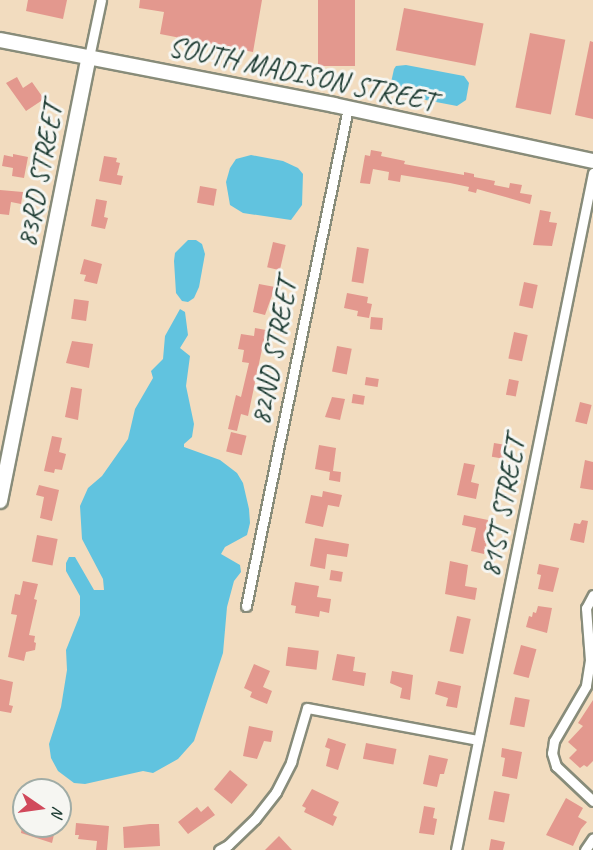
<!DOCTYPE html>
<style>
body{margin:0}
#map{position:relative;width:593px;height:850px;overflow:hidden;background:#f2dcbf;font-family:Caveat,sans-serif}
div>[style]{position:absolute}
.water>*{inset:0;background:#61c3df}
.building>*{inset:0;background:#e3988e;transform-origin:0 0}
.roads{filter:drop-shadow(2px 0 #888c7a) drop-shadow(-2px 0 #888c7a) drop-shadow(0 2px #888c7a) drop-shadow(0 -2px #888c7a)}
.street>*{height:9px;margin:-4.5px;padding:0 4.5px;transform-origin:4.5px;border-radius:4.5px;background:#fff}
.secondary>*{height:14px;margin:-7px;padding:0 7px;transform-origin:7px;border-radius:7px;background:#fff}
span{translate:-50% -50%;white-space:nowrap;text-align:center;line-height:1.15;-webkit-text-stroke:6px #f6f6f2;paint-order:stroke}
.street-label{font-size:28px;color:#1f3d34}
.north{position:absolute;left:12px;top:778px;width:60px;height:60px;box-sizing:border-box;background:#f6f6f2;border:2px solid #a0aca6;border-radius:50%;rotate:103deg;font-size:16px;font-weight:700;line-height:24px;text-align:center;color:#1f3d34}
.north::after{content:'';display:block;margin:auto;width:21px;height:27px;background:#d1495b;clip-path:polygon(50% 0,100% 100%,50% 72%,0 100%)}
</style>
<div id="map">
<div class="water">
<i style="clip-path:polygon(406px 65px,464px 76px,469px 83px,466px 100px,457px 106px,394px 94px,390px 87px,394px 69px,396px 66px)"></i>
<i style="clip-path:polygon(251px 155px,283px 161px,298px 168px,303px 174px,302px 205px,291px 220px,243px 213px,230px 205px,226px 182px,230px 168px,236px 159px)"></i>
<i style="clip-path:polygon(188px 240px,196px 240px,202px 244px,205px 254px,199px 287px,194px 298px,188px 302px,182px 301px,176px 293px,174px 261px,175px 253px)"></i>
<i style="clip-path:polygon(180px 309px,185px 312px,188px 335px,180px 348px,190px 356px,186px 386px,194px 424px,192px 437px,184px 444px,184px 447px,220px 460px,237px 473px,243px 483px,249px 509px,250px 523px,247px 535px,225px 547px,221px 554px,240px 565px,241px 572px,234px 581px,227px 607px,223px 653px,194px 741px,178px 759px,153px 773px,143px 771px,85px 784px,74px 783px,58px 771px,51px 758px,49px 744px,61px 707px,67px 670px,66px 650px,80px 615px,80px 596px,66px 571px,66px 563px,69px 557px,75px 557px,94px 590px,104px 590px,103px 579px,82px 539px,80px 506px,88px 488px,102px 476px,128px 439px,135px 409px,153px 378px,151px 371px,163px 359px,165px 336px)"></i>
</div>
<div class="building">
<i style="clip-path:polygon(28px 0,67px 0,63px 19px,26px 11px)"></i>
<i style="clip-path:polygon(140px 0,262px 0,253px 52px,160px 34px,164px 12px,139px 8px)"></i>
<i style="left:318px;top:0;width:37px;height:66px"></i>
<i style="left:404px;top:8px;width:81px;height:43px;rotate:11deg"></i>
<i style="left:530px;top:33px;width:36px;height:76px;rotate:11deg"></i>
<i style="clip-path:polygon(590px 41px,593px 42px,593px 119px,575px 115px)"></i>
<i style="clip-path:polygon(17px 77px,23px 88px,32px 82px,44px 99px,26px 111px,6px 83px)"></i>
<i style="clip-path:polygon(371px 150px,382px 152px,381px 156px,405px 161px,404px 164px,464px 175px,464px 172px,474px 174px,474px 177px,495px 181px,494px 185px,509px 188px,510px 183px,522px 185px,520px 193px,532px 195px,530px 204px,477px 189px,476px 193px,468px 191px,469px 187px,450px 183px,401px 175px,400px 182px,388px 180px,389px 172px,373px 169px,370px 184px,360px 183px,365px 155px,370px 156px)"></i>
<i style="clip-path:polygon(13px 154px,28px 157px,24px 178px,12px 176px,13px 168px,2px 166px,4px 155px,13px 157px)"></i>
<i style="clip-path:polygon(104px 156px,117px 158px,116px 162px,120px 163px,117px 175px,123px 176px,121px 185px,99px 181px)"></i>
<i style="left:200px;top:186px;width:17px;height:17px;rotate:10deg"></i>
<i style="clip-path:polygon(0 190px,23px 192px,21px 204px,11px 202px,9px 215px,0 214px)"></i>
<i style="clip-path:polygon(96px 199px,107px 201px,104px 217px,108px 218px,105px 229px,91px 226px)"></i>
<i style="clip-path:polygon(540px 210px,551px 212px,549px 222px,557px 223px,552px 246px,533px 245px)"></i>
<i style="left:273px;top:242px;width:13px;height:26px;rotate:13deg"></i>
<i style="left:357px;top:247px;width:12px;height:35px;rotate:9deg"></i>
<i style="clip-path:polygon(84px 259px,102px 264px,97px 284px,84px 281px,86px 275px,80px 274px)"></i>
<i style="left:524px;top:282px;width:14px;height:24px;rotate:12deg"></i>
<i style="clip-path:polygon(259px 284px,275px 287px,265px 315px,253px 312px)"></i>
<i style="clip-path:polygon(347px 293px,368px 297px,367px 303px,372px 304px,369px 318px,357px 316px,358px 311px,344px 308px)"></i>
<i style="left:74px;top:299px;width:15px;height:20px;rotate:8deg"></i>
<i style="left:371px;top:317px;width:12px;height:12px;rotate:5deg"></i>
<i style="clip-path:polygon(255px 328px,266px 330px,248px 416px,241px 414px,237px 431px,228px 429px,236px 395px,241px 397px,249px 363px,242px 362px,244px 350px,238px 349px,241px 334px,254px 336px)"></i>
<i style="left:514px;top:332px;width:14px;height:27px;rotate:12deg"></i>
<i style="clip-path:polygon(72px 341px,93px 344px,89px 368px,66px 363px)"></i>
<i style="left:337px;top:346px;width:15px;height:26px;rotate:11deg"></i>
<i style="left:366px;top:377px;width:13px;height:8px;rotate:9deg"></i>
<i style="left:509px;top:379px;width:10px;height:16px;rotate:11deg"></i>
<i style="clip-path:polygon(71px 387px,82px 389px,78px 420px,65px 417px)"></i>
<i style="left:353px;top:394px;width:12px;height:9px;rotate:9deg"></i>
<i style="clip-path:polygon(332px 397px,345px 399px,340px 420px,325px 417px)"></i>
<i style="left:580px;top:402px;width:12px;height:20px;rotate:14deg"></i>
<i style="left:231px;top:432px;width:16px;height:20px;rotate:14deg"></i>
<i style="clip-path:polygon(52px 436px,62px 438px,59px 452px,66px 454px,62px 470px,55px 469px,54px 473px,44px 471px)"></i>
<i style="left:494px;top:443px;width:12px;height:14px;rotate:9deg"></i>
<i style="clip-path:polygon(319px 445px,336px 448px,333px 471px,341px 472px,340px 482px,329px 480px,330px 472px,315px 469px)"></i>
<i style="clip-path:polygon(585px 460px,593px 462px,593px 490px,580px 488px)"></i>
<i style="clip-path:polygon(464px 463px,475px 465px,471px 482px,479px 484px,476px 499px,457px 495px)"></i>
<i style="clip-path:polygon(39px 485px,59px 490px,52px 521px,40px 518px,44px 497px,36px 495px)"></i>
<i style="clip-path:polygon(323px 491px,342px 495px,339px 507px,328px 505px,323px 527px,305px 523px,311px 495px,322px 497px)"></i>
<i style="clip-path:polygon(464px 515px,488px 520px,485px 532px,489px 533px,484px 554px,471px 551px,476px 528px,462px 525px)"></i>
<i style="clip-path:polygon(582px 520px,588px 521px,584px 543px,570px 540px,574px 523px,580px 524px)"></i>
<i style="left:37px;top:535px;width:21px;height:27px;rotate:11deg"></i>
<i style="clip-path:polygon(315px 538px,349px 544px,347px 557px,327px 554px,325px 569px,310px 566px)"></i>
<i style="clip-path:polygon(450px 561px,468px 565px,465px 586px,477px 588px,475px 600px,445px 594px)"></i>
<i style="clip-path:polygon(539px 564px,559px 568px,553px 592px,538px 589px,541px 575px,537px 574px)"></i>
<i style="left:331px;top:570px;width:12px;height:10px;rotate:9deg"></i>
<i style="clip-path:polygon(23px 581px,38px 584px,34px 599px,37px 600px,29px 635px,35px 636px,34px 642px,36px 643px,35px 650px,26px 652px,24px 661px,8px 657px,17px 615px,11px 614px,15px 594px,20px 595px)"></i>
<i style="clip-path:polygon(295px 582px,319px 586px,317px 597px,331px 599px,329px 613px,320px 611px,319px 617px,295px 613px,296px 606px,291px 605px)"></i>
<i style="clip-path:polygon(538px 606px,552px 608px,547px 633px,526px 627px,529px 616px,532px 617px,533px 612px,536px 613px)"></i>
<i style="left:457px;top:616px;width:14px;height:36px;rotate:12deg"></i>
<i style="left:521px;top:645px;width:16px;height:30px;rotate:15deg"></i>
<i style="left:288px;top:647px;width:31px;height:19px;rotate:7deg"></i>
<i style="clip-path:polygon(337px 654px,355px 657px,353px 671px,366px 673px,364px 686px,332px 680px)"></i>
<i style="clip-path:polygon(254px 664px,270px 671px,263px 687px,272px 691px,267px 704px,250px 697px,252px 692px,244px 688px)"></i>
<i style="clip-path:polygon(392px 671px,413px 675px,410px 700px,400px 698px,402px 688px,390px 683px)"></i>
<i style="clip-path:polygon(0 679px,13px 682px,9px 705px,13px 706px,11px 713px,0 711px)"></i>
<i style="clip-path:polygon(438px 681px,461px 686px,457px 708px,446px 706px,448px 698px,435px 694px)"></i>
<i style="left:515px;top:697px;width:15px;height:28px;rotate:11deg"></i>
<i style="clip-path:polygon(593px 700px,593px 761px,587px 767px,584px 765px,580px 768px,569px 758px,577px 750px,568px 742px,583px 726px,578px 723px)"></i>
<i style="clip-path:polygon(249px 726px,273px 731px,271px 742px,264px 741px,257px 759px,243px 756px)"></i>
<i style="clip-path:polygon(328px 738px,346px 744px,338px 770px,326px 766px,330px 749px,325px 747px)"></i>
<i style="left:366px;top:743px;width:31px;height:16px;rotate:11deg"></i>
<i style="clip-path:polygon(502px 748px,522px 752px,517px 779px,502px 776px,505px 758px,501px 757px)"></i>
<i style="clip-path:polygon(429px 755px,448px 759px,444px 774px,440px 774px,437px 787px,423px 784px)"></i>
<i style="left:230px;top:770px;width:23px;height:25px;rotate:40deg"></i>
<i style="clip-path:polygon(312px 789px,339px 802px,333px 815px,337px 817px,333px 826px,304px 812px,306px 808px,302px 806px)"></i>
<i style="left:494px;top:791px;width:16px;height:29px;rotate:11deg"></i>
<i style="clip-path:polygon(566px 798px,583px 808px,578px 817px,587px 822px,581px 829px,573px 846px,546px 835px)"></i>
<i style="clip-path:polygon(208px 806px,215px 815px,188px 834px,178px 822px,197px 807px,201px 812px)"></i>
<i style="clip-path:polygon(424px 806px,435px 808px,433px 818px,437px 819px,434px 835px,419px 833px)"></i>
<i style="clip-path:polygon(76px 823px,109px 826px,107px 850px,96px 850px,97px 841px,78px 839px,79px 835px,75px 835px)"></i>
<i style="clip-path:polygon(150px 824px,159px 824px,160px 846px,124px 848px,123px 827px)"></i>
<i style="clip-path:polygon(22px 826px,56px 826px,52px 843px,21px 833px)"></i>
<i style="clip-path:polygon(279px 836px,292px 850px,265px 850px)"></i>
<i style="clip-path:polygon(491px 839px,505px 842px,503px 850px,489px 850px)"></i>
</div>
<div class="roads">
<div class="street">
<i style="left:89px;top:57px;width:58px;rotate:-78.1deg"></i>
<i style="left:593px;top:595px;width:15px;rotate:118deg"></i>
<i style="left:586px;top:608px;width:52px;rotate:85.6deg"></i>
<i style="left:590px;top:660px;width:26px;rotate:99deg"></i>
<i style="left:586px;top:686px;width:64px;rotate:120.2deg"></i>
<i style="left:554px;top:741px;width:12px;rotate:99deg"></i>
<i style="left:552px;top:753px;width:14px;rotate:73deg"></i>
<i style="left:556px;top:766px;width:51px;rotate:43.4deg"></i>
<i style="left:246px;top:606px;width:508px;rotate:-78.42deg"></i>
<i style="left:219px;top:850px;width:10px;rotate:-29deg"></i>
<i style="left:228px;top:845px;width:37px;rotate:-44deg"></i>
<i style="left:255px;top:819px;width:34px;rotate:-52deg"></i>
<i style="left:276px;top:792px;width:34px;rotate:-63deg"></i>
<i style="left:291px;top:762px;width:56px;rotate:-73.5deg"></i>
<i style="left:307px;top:708px;width:174px;rotate:10.6deg"></i>
<i style="left:456px;top:850px;width:691px;rotate:-78.56deg"></i>
<i style="left:585px;top:850px;width:14px;rotate:-56deg"></i>
</div>
<div class="secondary">
<i style="left:0;top:40px;width:340px;rotate:11deg"></i>
<i style="left:334px;top:105px;width:265px;rotate:12.2deg"></i>
<i style="left:0;top:501px;width:453px;rotate:-78.7deg"></i>
</div>
</div>
<div class="street-label">
<span style="left:302px;top:74px;rotate:12deg">SOUTH MADISON STREET</span>
<span style="left:40px;top:175px;rotate:-79deg">83RD STREET</span>
<span style="left:274px;top:352px;rotate:-79deg">82ND STREET</span>
<span style="left:503px;top:507px;rotate:-79deg">81ST STREET</span>
</div>
<div class="north">N</div>
</div>
